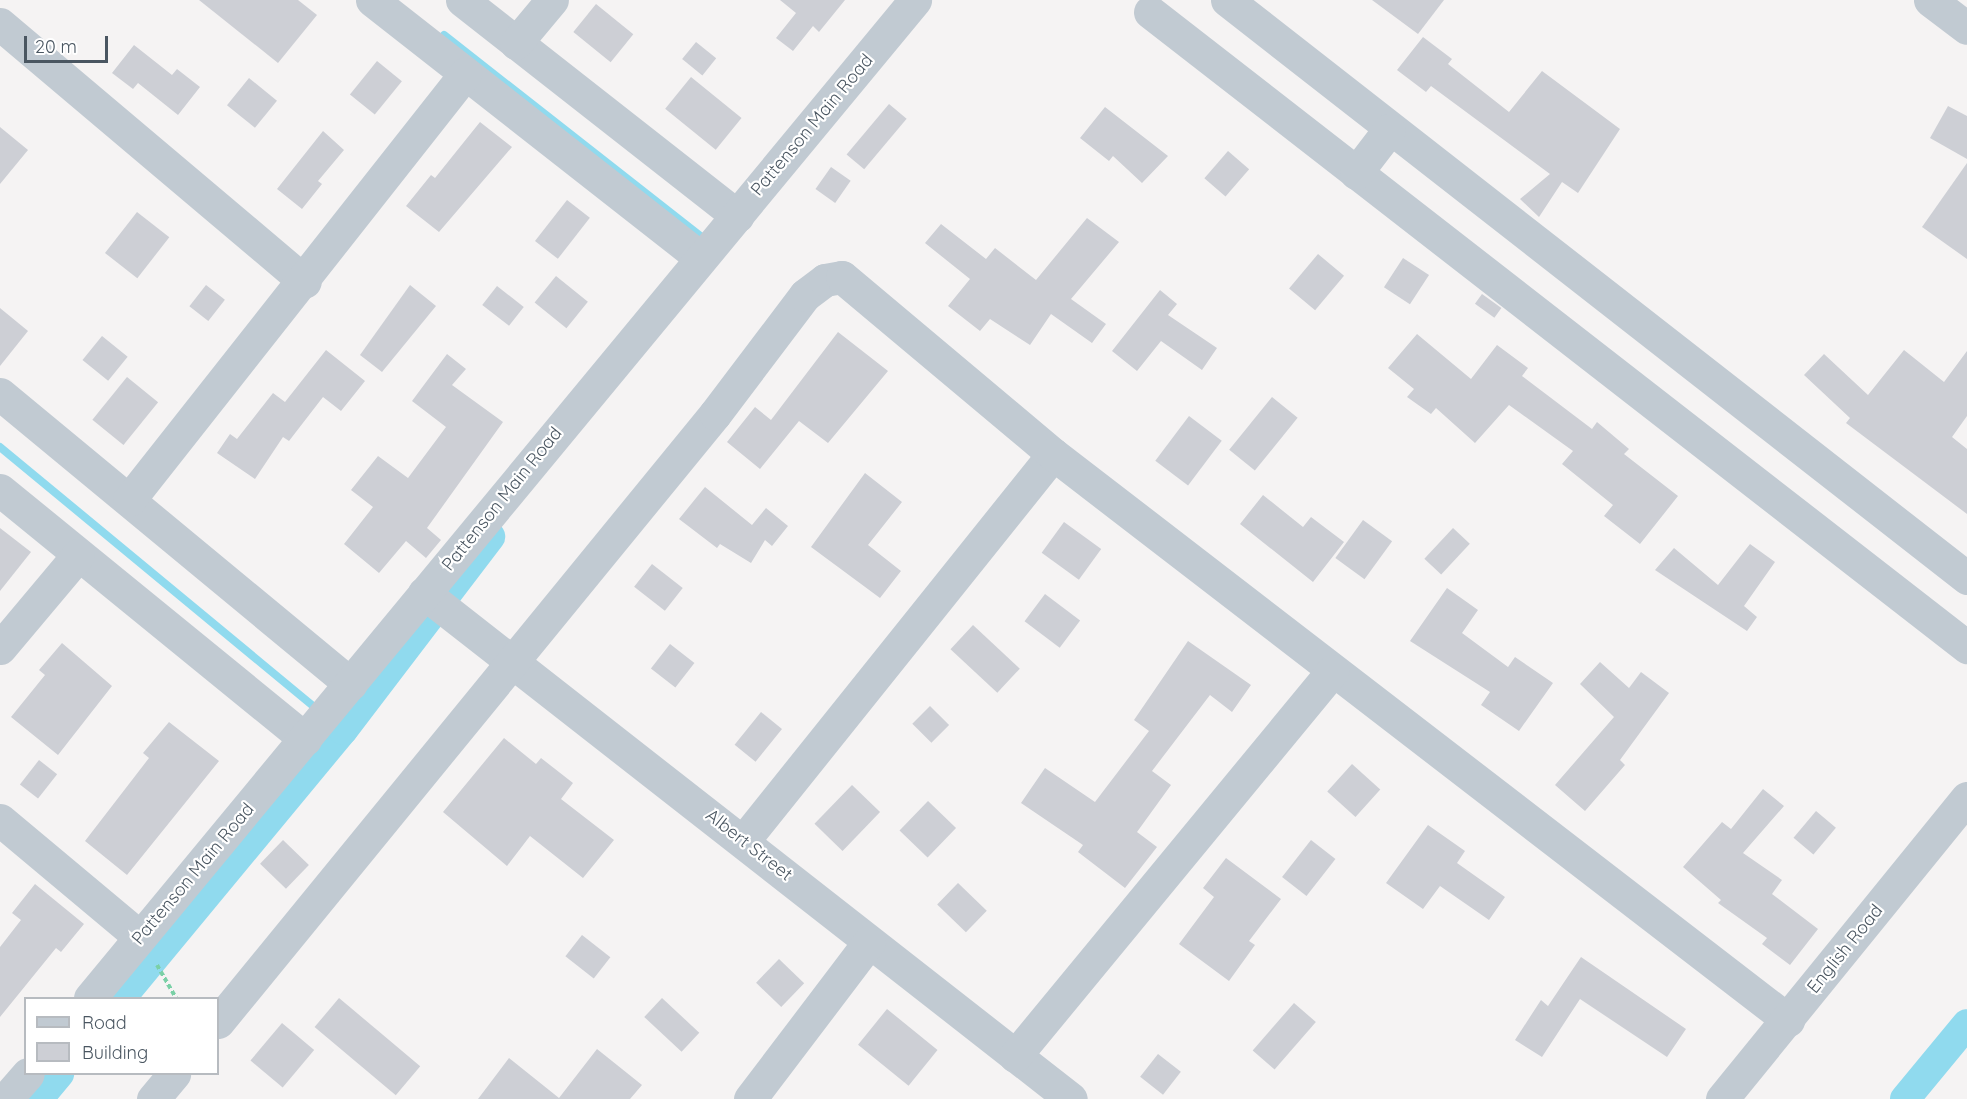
<!DOCTYPE html>
<style>
body{margin:0}
#map{position:relative;width:1967px;height:1099px;overflow:hidden;background:#f5f3f3;font-family:Quicksand,sans-serif}
div>[style]{position:absolute}
.stream>*{height:8px;margin:-4px;padding:0 4px;transform-origin:4px;border-radius:4px;background:#90daee}
.canal>*{height:30px;margin:-15px;padding:0 15px;transform-origin:15px;border-radius:15px;background:#90daee}
.building>*{inset:0;background:#cdcfd5;transform-origin:0 0}
.path>*{height:4px;margin-top:-2px;transform-origin:0;background:repeating-linear-gradient(90deg,#7ad0a6 0 4.5px,transparent 0 7.5px)}
.minor>*{height:33px;margin:-16.5px;padding:0 16.5px;transform-origin:16.5px;border-radius:16.5px;background:#c1cad2}
span{translate:-50% -50%;white-space:nowrap;text-align:center;line-height:1.15;-webkit-text-stroke:4.5px #fff;paint-order:stroke}
.street-label{font-size:18px;color:#4a5661}
.legend{position:absolute;left:24px;top:997px;width:195px;height:78px;box-sizing:border-box;background:#fff;border:2px solid #b7bbc0;margin:0;padding:8px 10px;list-style:none;font-size:18px;color:#4a5661}
.legend li{display:flex;align-items:center;gap:12px;height:30px}
.legend b{width:30px;border:2px solid #b7bbc0}
.scale{position:absolute;left:24px;top:36px;width:84px;height:27px;box-sizing:border-box;border:3px solid #4a5661;border-top:0;padding-left:8px;font-size:18px;line-height:21px;white-space:nowrap;color:#4a5661;-webkit-text-stroke:4px #fff;paint-order:stroke}
</style>
<div id="map">
<div class="stream">
<i style="left:444px;top:35px;width:335px;rotate:38.1deg"></i>
<i style="left:0;top:447px;width:413px;rotate:39.6deg"></i>
<i style="left:328px;top:719px;width:19px;rotate:36deg"></i>
</div>
<div class="canal">
<i style="left:121px;top:998px;width:348px;rotate:-50.4deg"></i>
<i style="left:343px;top:730px;width:243px;rotate:-52.7deg"></i>
<i style="left:38px;top:1099px;width:33px;rotate:-50deg"></i>
<i style="left:1905px;top:1099px;width:97px;rotate:-50.4deg"></i>
</div>
<div class="building">
<i style="clip-path:polygon(199px 0,298px 0,317px 15px,278px 63px)"></i>
<i style="clip-path:polygon(780px 0,845px 0,819px 32px,813px 26px,793px 51px,776px 38px,796px 13px)"></i>
<i style="clip-path:polygon(1372px 0,1444px 0,1418px 34px)"></i>
<i style="left:596px;top:4px;width:48px;height:36px;rotate:39deg"></i>
<i style="clip-path:polygon(1423px 37px,1452px 59px,1448px 64px,1509px 112px,1542px 71px,1620px 129px,1578px 193px,1562px 182px,1539px 217px,1520px 199px,1550px 174px,1431px 86px,1426px 92px,1397px 70px)"></i>
<i style="left:696px;top:42px;width:26px;height:22px;rotate:39deg"></i>
<i style="clip-path:polygon(134px 45px,172px 75px,177px 69px,200px 87px,178px 115px,138px 83px,133px 89px,112px 73px)"></i>
<i style="left:377px;top:61px;width:32px;height:43px;rotate:39deg"></i>
<i style="left:691px;top:77px;width:65px;height:41px;rotate:39deg"></i>
<i style="left:249px;top:78px;width:36px;height:35px;rotate:39deg"></i>
<i style="left:889px;top:104px;width:23px;height:66px;rotate:40deg"></i>
<i style="clip-path:polygon(1948px 106px,1967px 116px,1967px 159px,1930px 138px)"></i>
<i style="clip-path:polygon(1105px 107px,1168px 156px,1142px 183px,1113px 156px,1109px 161px,1080px 138px)"></i>
<i style="clip-path:polygon(480px 122px,512px 147px,439px 232px,406px 206px,431px 175px,435px 178px)"></i>
<i style="clip-path:polygon(0 127px,28px 150px,0 184px)"></i>
<i style="clip-path:polygon(323px 131px,344px 150px,318px 181px,322px 184px,302px 209px,277px 189px)"></i>
<i style="left:1228px;top:151px;width:28px;height:36px;rotate:41deg"></i>
<i style="clip-path:polygon(1967px 163px,1967px 259px,1922px 227px)"></i>
<i style="left:831px;top:167px;width:24px;height:27px;rotate:35deg"></i>
<i style="left:567px;top:200px;width:29px;height:52px;rotate:38deg"></i>
<i style="left:137px;top:212px;width:41px;height:52px;rotate:38deg"></i>
<i style="clip-path:polygon(1087px 218px,1119px 242px,1071px 299px,1106px 324px,1092px 343px,1051px 314px,1030px 345px,990px 319px,980px 331px,948px 306px,970px 279px,925px 243px,941px 224px,986px 259px,995px 248px,1036px 280px)"></i>
<i style="left:1318px;top:254px;width:34px;height:45px;rotate:40deg"></i>
<i style="left:1403px;top:258px;width:31px;height:35px;rotate:33deg"></i>
<i style="left:556px;top:276px;width:41px;height:34px;rotate:39deg"></i>
<i style="left:206px;top:285px;width:24px;height:27px;rotate:38deg"></i>
<i style="clip-path:polygon(410px 285px,436px 306px,382px 372px,360px 355px)"></i>
<i style="left:497px;top:286px;width:34px;height:24px;rotate:38deg"></i>
<i style="clip-path:polygon(1160px 290px,1177px 304px,1168px 315px,1217px 348px,1202px 370px,1161px 341px,1137px 371px,1112px 351px)"></i>
<i style="left:1482px;top:294px;width:24px;height:12px;rotate:36deg"></i>
<i style="clip-path:polygon(0 308px,28px 331px,0 366px)"></i>
<i style="clip-path:polygon(838px 332px,888px 371px,828px 443px,799px 421px,760px 469px,727px 442px,755px 407px,771px 420px)"></i>
<i style="clip-path:polygon(1417px 334px,1471px 379px,1497px 345px,1528px 368px,1522px 376px,1592px 429px,1597px 422px,1629px 449px,1624px 454px,1678px 496px,1640px 544px,1604px 516px,1613px 505px,1562px 464px,1573px 451px,1509px 405px,1475px 443px,1436px 408px,1431px 414px,1407px 397px,1414px 389px,1388px 368px)"></i>
<i style="left:102px;top:336px;width:33px;height:31px;rotate:39deg"></i>
<i style="clip-path:polygon(326px 350px,365px 381px,341px 411px,323px 397px,289px 441px,283px 437px,255px 479px,217px 453px,230px 434px,237px 439px,273px 393px,285px 402px)"></i>
<i style="clip-path:polygon(1904px 350px,1944px 382px,1967px 351px,1967px 416px,1952px 437px,1967px 449px,1967px 514px,1846px 423px,1850px 418px,1804px 375px,1824px 354px,1868px 395px)"></i>
<i style="clip-path:polygon(447px 354px,466px 369px,452px 385px,503px 422px,427px 528px,441px 540px,426px 558px,406px 541px,379px 573px,344px 544px,373px 507px,351px 490px,378px 456px,408px 478px,446px 427px,412px 401px)"></i>
<i style="left:127px;top:377px;width:40px;height:55px;rotate:39deg"></i>
<i style="left:1272px;top:397px;width:33px;height:68px;rotate:39deg"></i>
<i style="left:1189px;top:416px;width:41px;height:56px;rotate:37deg"></i>
<i style="clip-path:polygon(865px 473px,902px 502px,868px 545px,901px 571px,880px 598px,811px 547px)"></i>
<i style="clip-path:polygon(705px 487px,752px 525px,766px 508px,788px 526px,772px 546px,765px 540px,751px 563px,720px 544px,717px 548px,679px 519px)"></i>
<i style="clip-path:polygon(1263px 495px,1303px 527px,1311px 517px,1344px 542px,1313px 582px,1240px 524px)"></i>
<i style="left:1363px;top:520px;width:36px;height:47px;rotate:36deg"></i>
<i style="left:1064px;top:522px;width:46px;height:38px;rotate:36deg"></i>
<i style="clip-path:polygon(0 528px,31px 552px,0 591px)"></i>
<i style="left:1453px;top:528px;width:23px;height:42px;rotate:43deg"></i>
<i style="clip-path:polygon(1750px 544px,1775px 562px,1744px 606px,1757px 617px,1747px 631px,1655px 570px,1674px 548px,1718px 585px)"></i>
<i style="left:652px;top:564px;width:39px;height:29px;rotate:38deg"></i>
<i style="clip-path:polygon(1447px 588px,1478px 610px,1462px 633px,1508px 667px,1515px 657px,1553px 683px,1519px 731px,1481px 705px,1490px 692px,1410px 641px)"></i>
<i style="left:1045px;top:594px;width:44px;height:34px;rotate:37deg"></i>
<i style="left:973px;top:625px;width:64px;height:33px;rotate:43deg"></i>
<i style="clip-path:polygon(1188px 641px,1251px 685px,1232px 712px,1210px 695px,1152px 771px,1171px 785px,1137px 832px,1157px 847px,1125px 888px,1078px 852px,1083px 845px,1021px 803px,1045px 768px,1095px 802px,1149px 731px,1134px 720px)"></i>
<i style="clip-path:polygon(62px 643px,112px 686px,58px 755px,11px 717px,45px 675px,39px 670px)"></i>
<i style="left:670px;top:644px;width:31px;height:31px;rotate:38deg"></i>
<i style="clip-path:polygon(1600px 662px,1629px 688px,1641px 672px,1669px 693px,1620px 760px,1625px 765px,1585px 811px,1555px 785px,1614px 717px,1580px 684px)"></i>
<i style="left:930px;top:706px;width:27px;height:25px;rotate:45deg"></i>
<i style="left:761px;top:712px;width:27px;height:42px;rotate:39deg"></i>
<i style="clip-path:polygon(169px 722px,219px 761px,127px 875px,85px 841px,149px 758px,143px 753px)"></i>
<i style="clip-path:polygon(504px 738px,536px 764px,541px 758px,573px 783px,561px 799px,614px 840px,583px 878px,530px 836px,507px 866px,443px 812px)"></i>
<i style="left:39px;top:760px;width:23px;height:31px;rotate:38deg"></i>
<i style="left:1352px;top:764px;width:38px;height:37px;rotate:42deg"></i>
<i style="left:852px;top:785px;width:39px;height:54px;rotate:44deg"></i>
<i style="clip-path:polygon(1763px 789px,1784px 806px,1743px 853px,1782px 880px,1772px 894px,1818px 929px,1790px 965px,1762px 944px,1767px 938px,1718px 903px,1721px 900px,1683px 867px,1722px 822px,1731px 829px)"></i>
<i style="left:928px;top:801px;width:39px;height:41px;rotate:44deg"></i>
<i style="left:1816px;top:811px;width:26px;height:35px;rotate:40deg"></i>
<i style="clip-path:polygon(1428px 825px,1465px 851px,1457px 863px,1505px 897px,1489px 920px,1440px 886px,1423px 909px,1386px 883px)"></i>
<i style="left:283px;top:840px;width:36px;height:33px;rotate:44deg"></i>
<i style="left:1311px;top:840px;width:31px;height:47px;rotate:38deg"></i>
<i style="clip-path:polygon(1226px 858px,1281px 899px,1249px 941px,1255px 945px,1229px 981px,1179px 944px,1214px 897px,1203px 888px)"></i>
<i style="left:958px;top:883px;width:40px;height:30px;rotate:44deg"></i>
<i style="clip-path:polygon(35px 884px,84px 924px,61px 952px,56px 948px,0 1017px,0 947px,21px 920px,12px 913px)"></i>
<i style="left:582px;top:935px;width:36px;height:27px;rotate:38deg"></i>
<i style="clip-path:polygon(1581px 957px,1686px 1029px,1667px 1057px,1580px 999px,1542px 1057px,1515px 1040px,1541px 1000px,1548px 1006px)"></i>
<i style="left:779px;top:959px;width:35px;height:33px;rotate:44deg"></i>
<i style="left:339px;top:998px;width:106px;height:38px;rotate:40deg"></i>
<i style="left:662px;top:998px;width:51px;height:26px;rotate:43deg"></i>
<i style="left:1294px;top:1003px;width:29px;height:63px;rotate:41deg"></i>
<i style="left:887px;top:1009px;width:65px;height:46px;rotate:39deg"></i>
<i style="left:282px;top:1023px;width:42px;height:49px;rotate:40deg"></i>
<i style="clip-path:polygon(597px 1049px,642px 1085px,630px 1099px,478px 1099px,509px 1058px,559px 1098px)"></i>
<i style="left:1158px;top:1054px;width:29px;height:29px;rotate:38deg"></i>
</div>
<div class="path">
<i style="left:157px;top:965px;width:38px;rotate:60deg"></i>
</div>
<div class="minor">
<i style="left:372px;top:0;width:418px;rotate:38.1deg"></i>
<i style="left:462px;top:0;width:350px;rotate:38.1deg"></i>
<i style="left:1227px;top:0;width:939px;rotate:37.99deg"></i>
<i style="left:1930px;top:0;width:46px;rotate:37.1deg"></i>
<i style="left:1150px;top:12px;width:1035px;rotate:37.86deg"></i>
<i style="left:0;top:24px;width:399px;rotate:40.2deg"></i>
<i style="left:516px;top:43px;width:56px;rotate:-50.1deg"></i>
<i style="left:1356px;top:173px;width:54px;rotate:-52.5deg"></i>
<i style="left:0;top:394px;width:455px;rotate:39.6deg"></i>
<i style="left:0;top:490px;width:394px;rotate:39.2deg"></i>
<i style="left:129px;top:500px;width:543px;rotate:-51.74deg"></i>
<i style="left:424px;top:593px;width:821px;rotate:38.03deg"></i>
<i style="left:0;top:648px;width:121px;rotate:-50deg"></i>
<i style="left:0;top:820px;width:182px;rotate:39.9deg"></i>
<i style="left:744px;top:840px;width:494px;rotate:-51.3deg"></i>
<i style="left:90px;top:998px;width:1295px;rotate:-50.42deg"></i>
<i style="left:218px;top:1022px;width:785px;rotate:-50.74deg"></i>
<i style="left:715px;top:414px;width:149px;rotate:-52.9deg"></i>
<i style="left:805px;top:295px;width:25px;rotate:-37deg"></i>
<i style="left:825px;top:280px;width:17px;rotate:-10deg"></i>
<i style="left:842px;top:277px;width:275px;rotate:40deg"></i>
<i style="left:1053px;top:454px;width:928px;rotate:37.6deg"></i>
<i style="left:1015px;top:1056px;width:499px;rotate:-50.5deg"></i>
<i style="left:6px;top:1099px;width:33px;rotate:-49deg"></i>
<i style="left:153px;top:1099px;width:33px;rotate:-50deg"></i>
<i style="left:750px;top:1099px;width:197px;rotate:-52.8deg"></i>
<i style="left:1722px;top:1099px;width:388px;rotate:-50.9deg"></i>
</div>
<div class="street-label">
<span style="left:812px;top:125px;rotate:-50deg">Pattenson Main Road</span>
<span style="left:502px;top:499px;rotate:-51deg">Pattenson Main Road</span>
<span style="left:749px;top:845px;rotate:38deg">Albert Street</span>
<span style="left:193px;top:874px;rotate:-50deg">Pattenson Main Road</span>
<span style="left:1845px;top:949px;rotate:-51deg">English Road</span>
</div>
<ul class="legend">
<li><b style="height:8px;background:#c1cad2"></b>Road</li>
<li><b style="height:16px;background:#cdcfd5"></b>Building</li>
</ul>
<div class="scale">20 m</div>
</div>
